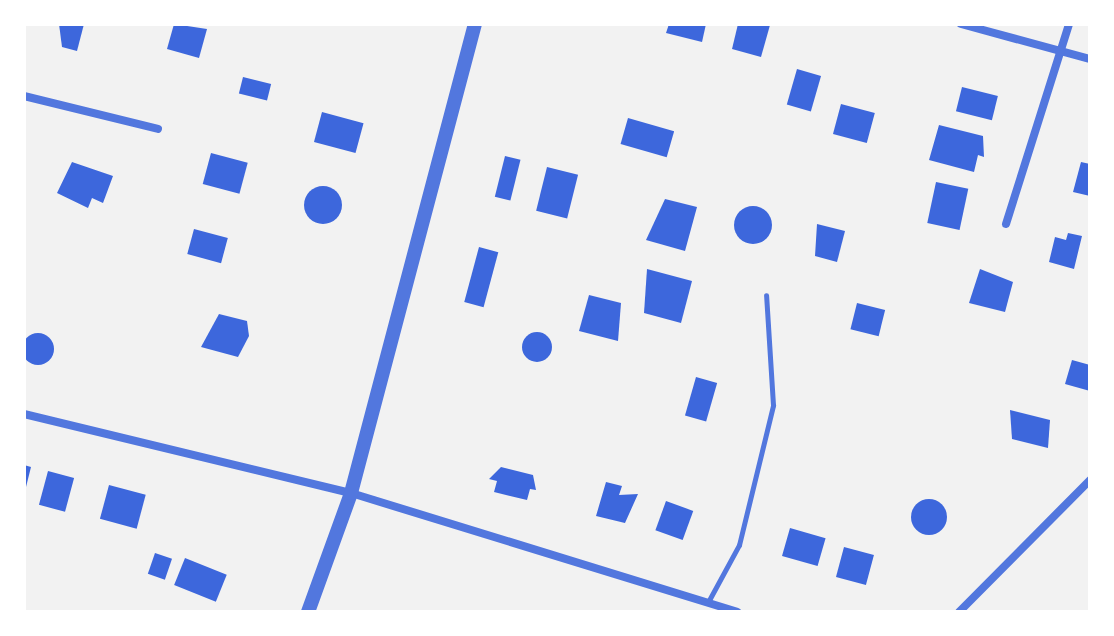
<!DOCTYPE html>
<style>
body{margin:0}
#map{position:relative;width:1114px;height:636px;overflow:hidden;background:#f2f2f2;font-family:Ubuntu,sans-serif}
div>[style]{position:absolute}
.building>*{inset:0;background:#3d67dc;transform-origin:0 0}
.round{border-radius:50%}
.service>*{height:5px;margin:-2.5px;padding:0 2.5px;transform-origin:2.5px;border-radius:2.5px;background:#5277de}
.minor>*{height:8px;margin:-4px;padding:0 4px;transform-origin:4px;border-radius:4px;background:#5277de}
.tertiary>*{height:14px;margin:-7px;padding:0 7px;transform-origin:7px;border-radius:7px;background:#5277de}
span{translate:-50% -50%;white-space:nowrap;text-align:center;line-height:1.15;-webkit-text-stroke:7px #fff;paint-order:stroke}
.frame{position:absolute;inset:0;border:26px solid #fff;pointer-events:none}
</style>
<div id="map">
<div class="building">
<i style="clip-path:polygon(59px 24px,84px 24px,77px 51px,62px 47px)"></i>
<i style="clip-path:polygon(174px 24px,207px 29px,199px 58px,167px 49px)"></i>
<i style="clip-path:polygon(669px 24px,706px 24px,702px 42px,666px 33px)"></i>
<i style="clip-path:polygon(738px 24px,770px 25px,761px 57px,732px 49px)"></i>
<i style="left:797px;top:69px;width:25px;height:37px;rotate:16deg"></i>
<i style="left:243px;top:77px;width:29px;height:17px;rotate:14deg"></i>
<i style="left:962px;top:87px;width:37px;height:25px;rotate:14deg"></i>
<i style="left:841px;top:104px;width:35px;height:31px;rotate:15deg"></i>
<i style="left:322px;top:112px;width:43px;height:31px;rotate:15deg"></i>
<i style="left:628px;top:118px;width:48px;height:27px;rotate:16deg"></i>
<i style="clip-path:polygon(939px 125px,983px 136px,984px 157px,978px 155px,974px 172px,929px 160px)"></i>
<i style="left:211px;top:153px;width:38px;height:32px;rotate:15deg"></i>
<i style="left:505px;top:156px;width:16px;height:42px;rotate:14deg"></i>
<i style="clip-path:polygon(72px 162px,113px 176px,103px 203px,92px 198px,88px 208px,57px 193px)"></i>
<i style="clip-path:polygon(1081px 162px,1090px 164px,1090px 196px,1073px 192px)"></i>
<i style="left:547px;top:167px;width:32px;height:45px;rotate:14deg"></i>
<i style="left:936px;top:182px;width:33px;height:42px;rotate:12deg"></i>
<i class="round" style="left:304px;top:186px;width:38px;height:38px"></i>
<i style="clip-path:polygon(665px 199px,697px 207px,685px 251px,646px 240px)"></i>
<i class="round" style="left:734px;top:206px;width:38px;height:38px"></i>
<i style="clip-path:polygon(817px 224px,845px 231px,837px 262px,815px 256px)"></i>
<i style="left:194px;top:229px;width:35px;height:26px;rotate:15deg"></i>
<i style="clip-path:polygon(1068px 233px,1082px 236px,1074px 269px,1049px 262px,1055px 237px,1066px 240px)"></i>
<i style="left:479px;top:247px;width:20px;height:57px;rotate:15deg"></i>
<i style="clip-path:polygon(647px 269px,692px 281px,681px 323px,644px 313px)"></i>
<i style="clip-path:polygon(980px 269px,1013px 282px,1005px 312px,969px 303px)"></i>
<i style="clip-path:polygon(589px 295px,621px 303px,618px 341px,579px 331px)"></i>
<i style="left:857px;top:303px;width:29px;height:27px;rotate:14deg"></i>
<i style="clip-path:polygon(219px 314px,247px 321px,249px 336px,238px 357px,201px 347px)"></i>
<i class="round" style="left:522px;top:332px;width:30px;height:30px"></i>
<i class="round" style="left:22px;top:333px;width:32px;height:32px"></i>
<i style="clip-path:polygon(1072px 360px,1090px 365px,1090px 391px,1065px 384px)"></i>
<i style="left:696px;top:377px;width:22px;height:40px;rotate:16deg"></i>
<i style="clip-path:polygon(1010px 410px,1050px 420px,1048px 448px,1012px 439px)"></i>
<i style="clip-path:polygon(24px 465px,31px 467px,25px 491px,24px 490px)"></i>
<i style="clip-path:polygon(501px 467px,533px 475px,536px 490px,530px 489px,527px 500px,494px 492px,497px 481px,489px 479px)"></i>
<i style="left:48px;top:471px;width:27px;height:35px;rotate:15deg"></i>
<i style="clip-path:polygon(606px 482px,622px 486px,619px 495px,638px 494px,625px 523px,596px 516px)"></i>
<i style="left:109px;top:485px;width:38px;height:35px;rotate:15deg"></i>
<i class="round" style="left:911px;top:499px;width:36px;height:36px"></i>
<i style="left:666px;top:501px;width:29px;height:31px;rotate:20deg"></i>
<i style="left:790px;top:528px;width:37px;height:29px;rotate:16deg"></i>
<i style="left:844px;top:547px;width:31px;height:31px;rotate:15deg"></i>
<i style="left:155px;top:553px;width:18px;height:22px;rotate:19deg"></i>
<i style="left:185px;top:558px;width:45px;height:29px;rotate:22deg"></i>
</div>
<div class="service">
<i style="left:708px;top:602px;width:65px;rotate:-61.5deg"></i>
<i style="left:739px;top:545px;width:144px;rotate:-76.3deg"></i>
<i style="left:773px;top:405px;width:110px;rotate:-93.6deg"></i>
</div>
<div class="minor">
<i style="left:961px;top:24px;width:134px;rotate:15.2deg"></i>
<i style="left:24px;top:96px;width:138px;rotate:13.8deg"></i>
<i style="left:1006px;top:224px;width:210px;rotate:-72.5deg"></i>
<i style="left:24px;top:414px;width:336px;rotate:13.6deg"></i>
<i style="left:351px;top:493px;width:404px;rotate:17.1deg"></i>
<i style="left:959px;top:612px;width:186px;rotate:-45.2deg"></i>
</div>
<div class="tertiary">
<i style="left:308px;top:612px;width:127px;rotate:-70.1deg"></i>
<i style="left:351px;top:493px;width:485px;rotate:-75.2deg"></i>
</div>
<div class="frame"></div>
</div>
